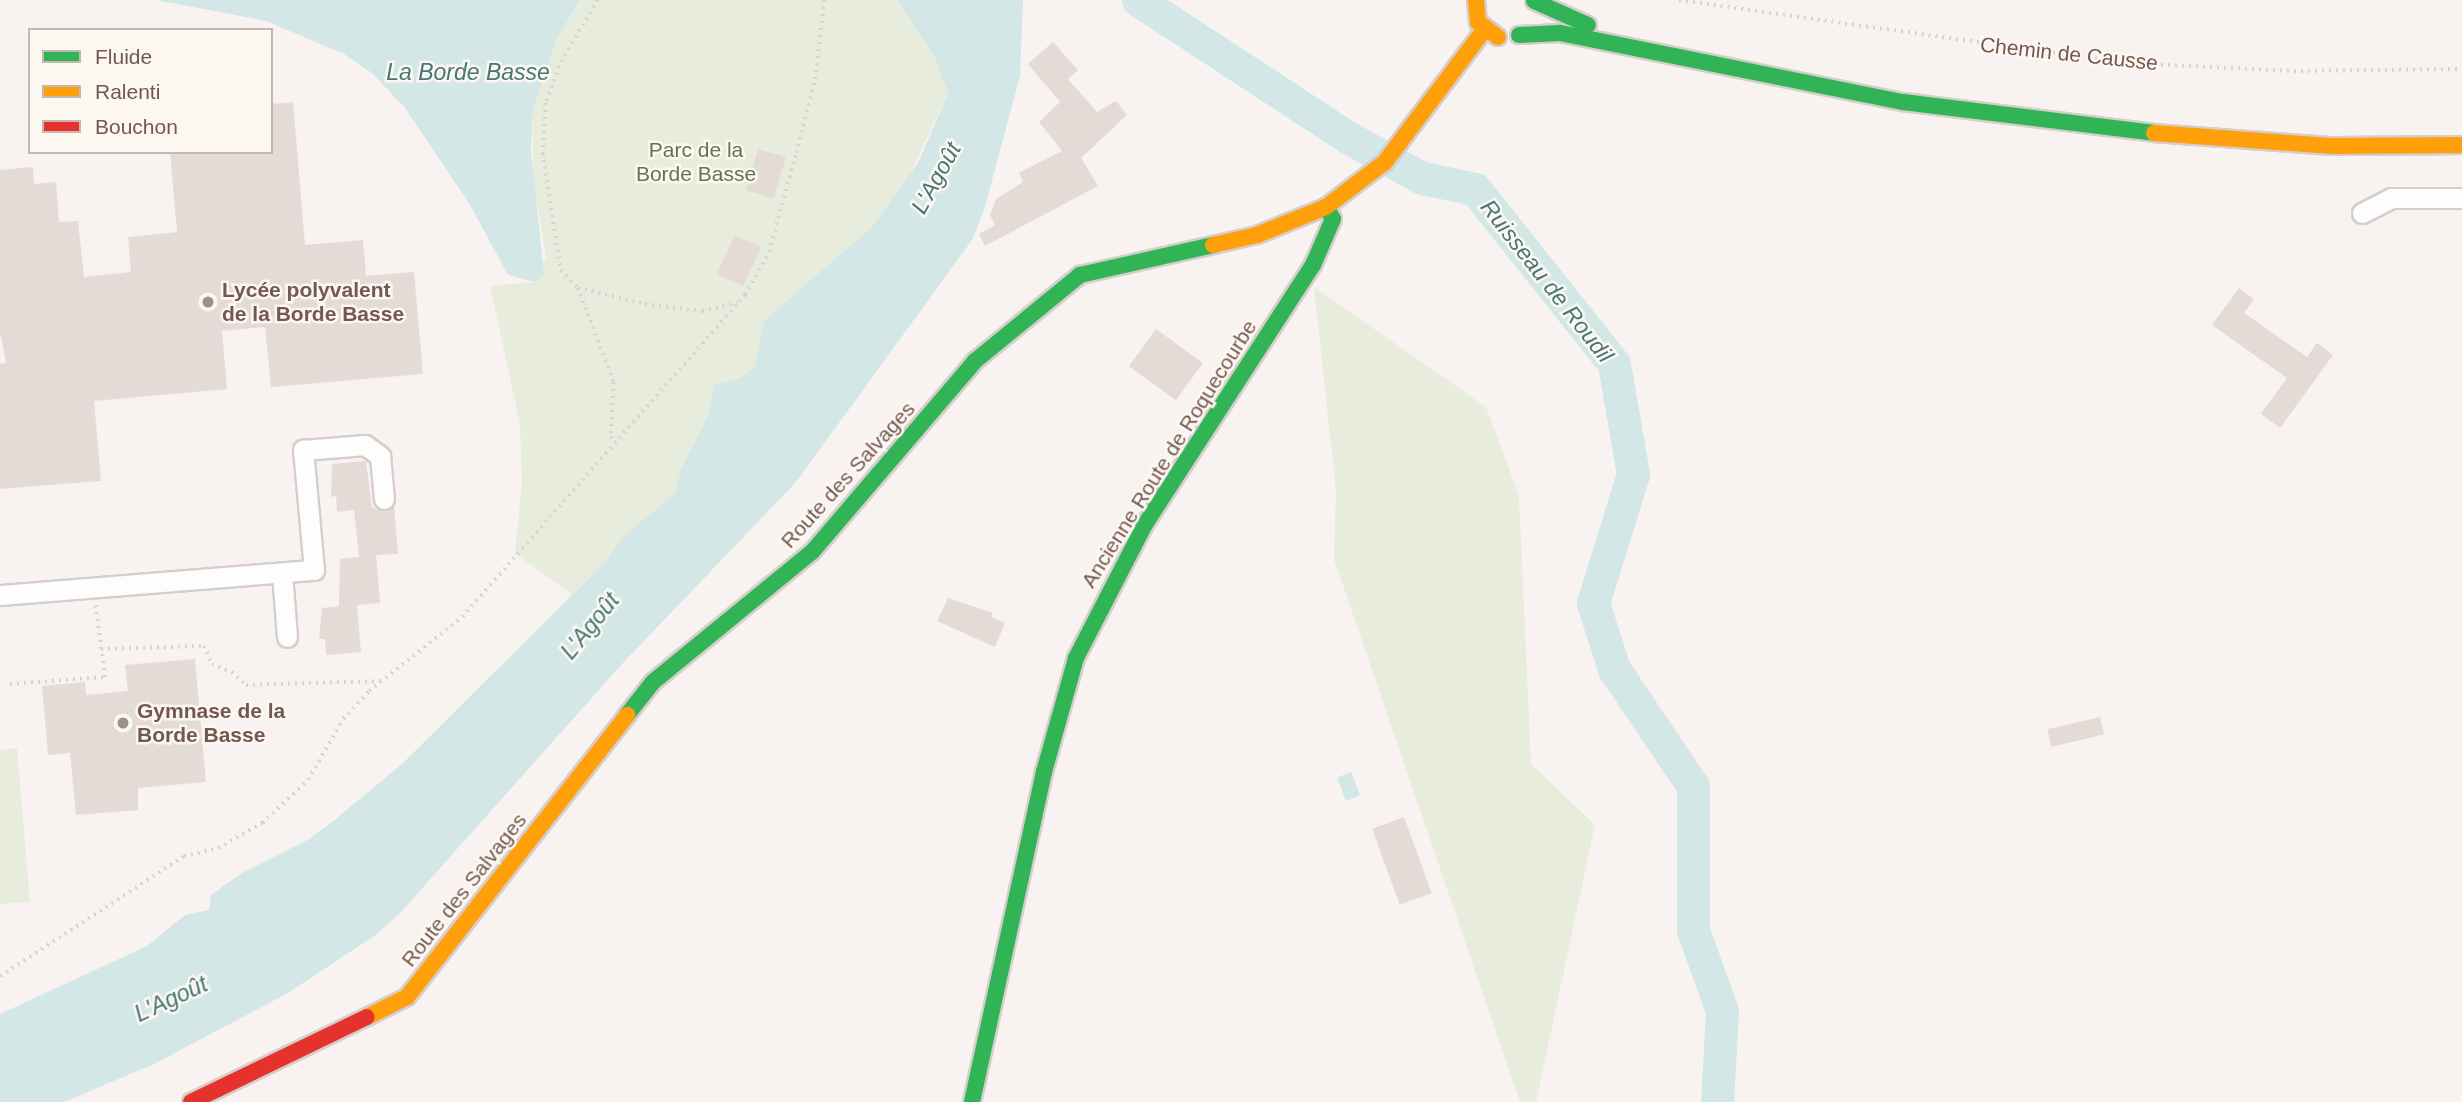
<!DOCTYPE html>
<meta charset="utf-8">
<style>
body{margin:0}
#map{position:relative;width:2462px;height:1102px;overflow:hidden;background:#f8f3f0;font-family:Helvetica,sans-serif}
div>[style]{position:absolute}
.green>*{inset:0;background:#e8ecdc}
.water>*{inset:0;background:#d2e7e6;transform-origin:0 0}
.river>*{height:33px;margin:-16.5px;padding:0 16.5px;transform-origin:16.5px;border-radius:16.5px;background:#d2e7e6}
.building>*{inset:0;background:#e4dbd7;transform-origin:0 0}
.path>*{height:3.5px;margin-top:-1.75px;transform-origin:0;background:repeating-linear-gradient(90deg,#dad2d0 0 2px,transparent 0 7px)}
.roads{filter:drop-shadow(2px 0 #d5cecb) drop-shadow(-2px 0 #d5cecb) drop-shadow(0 2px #d5cecb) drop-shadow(0 -2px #d5cecb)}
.street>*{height:19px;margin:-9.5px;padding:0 9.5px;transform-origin:9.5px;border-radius:9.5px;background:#fefdfd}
.fast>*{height:16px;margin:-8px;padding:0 8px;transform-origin:8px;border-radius:8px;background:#30b455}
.slow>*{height:16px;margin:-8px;padding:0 8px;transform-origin:8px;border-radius:8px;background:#ff9f0a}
.jam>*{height:16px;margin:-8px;padding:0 8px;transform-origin:8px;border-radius:8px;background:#e5322d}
.dots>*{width:19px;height:19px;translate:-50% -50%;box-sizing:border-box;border:4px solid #fdf7f2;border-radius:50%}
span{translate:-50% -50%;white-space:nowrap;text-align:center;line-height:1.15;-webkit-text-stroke:5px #fdf7f2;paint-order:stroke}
.street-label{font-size:21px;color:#735851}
.park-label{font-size:21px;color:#5f784b}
.poi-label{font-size:21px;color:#735851;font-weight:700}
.left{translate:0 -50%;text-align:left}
.water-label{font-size:23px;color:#467676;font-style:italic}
.legend{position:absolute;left:28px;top:28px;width:245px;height:126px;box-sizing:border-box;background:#fdf7f2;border:2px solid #c6b7b2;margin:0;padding:9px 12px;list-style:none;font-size:21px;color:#735851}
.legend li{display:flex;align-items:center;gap:14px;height:35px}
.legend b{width:35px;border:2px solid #c6b7b2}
</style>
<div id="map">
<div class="green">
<i style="clip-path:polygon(580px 0,897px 0,936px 57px,948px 93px,904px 187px,873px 226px,765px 321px,755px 367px,741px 378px,714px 385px,709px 414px,681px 469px,675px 493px,623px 537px,604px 563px,572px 594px,515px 554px,522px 483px,520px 424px,490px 286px,534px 282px,546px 257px,533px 178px,533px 110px,556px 40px)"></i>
<i style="clip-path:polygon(1314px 287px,1486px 407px,1519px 496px,1531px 764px,1595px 825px,1536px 1102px,1520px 1102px,1334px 559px,1336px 491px)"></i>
<i style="clip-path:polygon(17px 748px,30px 902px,0 904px,0 750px)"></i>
</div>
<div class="water">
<i style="clip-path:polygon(156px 0,580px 0,556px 40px,533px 110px,531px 150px,544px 274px,534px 282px,508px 275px,469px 203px,405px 108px,372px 73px,344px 54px,266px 21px)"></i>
<i style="clip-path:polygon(897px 0,1023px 0,1020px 76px,984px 210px,972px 240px,796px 482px,622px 664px,400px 913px,374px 936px,288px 993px,154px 1064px,64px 1102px,0 1102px,0 1014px,147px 946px,185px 915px,209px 910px,211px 895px,242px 873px,309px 839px,337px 818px,402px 764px,604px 563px,623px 537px,675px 493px,681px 469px,709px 414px,714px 385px,741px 378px,755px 367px,764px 321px,873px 226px,919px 161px,948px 93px,935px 57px)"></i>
<i style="left:1351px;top:772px;width:25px;height:15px;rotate:69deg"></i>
</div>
<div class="river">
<i style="left:1138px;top:0;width:252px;rotate:33.2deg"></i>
<i style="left:1349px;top:138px;width:83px;rotate:28.7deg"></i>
<i style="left:1422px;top:178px;width:54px;rotate:11.7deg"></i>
<i style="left:1475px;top:189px;width:223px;rotate:51.5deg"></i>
<i style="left:1614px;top:364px;width:112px;rotate:80.2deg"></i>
<i style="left:1633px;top:474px;width:135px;rotate:107.2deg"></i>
<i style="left:1593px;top:603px;width:69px;rotate:72.3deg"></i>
<i style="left:1614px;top:669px;width:141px;rotate:56deg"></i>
<i style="left:1693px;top:786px;width:144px;rotate:90deg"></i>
<i style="left:1693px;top:930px;width:86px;rotate:70.3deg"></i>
<i style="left:1722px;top:1011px;width:91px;rotate:93.1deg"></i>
</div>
<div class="building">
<i style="clip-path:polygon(1053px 42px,1078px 70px,1068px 79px,1097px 112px,1116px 101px,1127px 115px,1081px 158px,1098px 186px,985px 246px,979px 234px,995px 225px,990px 215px,996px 199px,1023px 182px,1019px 173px,1062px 151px,1039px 122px,1060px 102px,1028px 64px)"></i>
<i style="clip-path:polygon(293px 102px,305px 245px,363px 240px,366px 276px,414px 272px,423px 374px,271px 387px,265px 327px,222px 331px,227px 389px,94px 401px,101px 481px,0 489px,0 364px,6px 363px,0 332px,0 170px,33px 167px,34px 184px,56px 182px,59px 222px,78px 221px,84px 277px,131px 272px,128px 237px,177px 232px,170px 152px,271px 152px,271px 104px)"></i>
<i style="left:758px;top:149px;width:29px;height:43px;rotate:16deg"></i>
<i style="left:735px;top:235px;width:29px;height:43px;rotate:25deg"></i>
<i style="clip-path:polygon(2239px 288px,2254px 299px,2244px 313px,2307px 357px,2317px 343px,2333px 355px,2280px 428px,2261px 414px,2287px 378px,2212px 325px)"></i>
<i style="left:1156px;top:329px;width:58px;height:46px;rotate:36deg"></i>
<i style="clip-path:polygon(366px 461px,372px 508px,386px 511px,394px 506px,398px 554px,376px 555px,380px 603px,357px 605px,361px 652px,326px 655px,325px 639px,319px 639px,322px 608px,339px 606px,340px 559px,359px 557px,354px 510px,337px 512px,336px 496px,331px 497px,332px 464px)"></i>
<i style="clip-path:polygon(948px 598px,993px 613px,991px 617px,1005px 623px,995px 647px,937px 621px)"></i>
<i style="clip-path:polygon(195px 659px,206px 782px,138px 788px,138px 810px,76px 815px,70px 753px,48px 755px,42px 686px,85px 682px,86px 695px,128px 691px,125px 665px)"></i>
<i style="left:2100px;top:717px;width:18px;height:54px;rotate:77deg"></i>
<i style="left:1404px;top:817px;width:81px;height:34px;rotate:70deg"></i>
</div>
<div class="path">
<i style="left:598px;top:0;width:70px;rotate:121deg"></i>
<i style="left:562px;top:60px;width:46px;rotate:110.4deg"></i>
<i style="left:546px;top:103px;width:50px;rotate:93.4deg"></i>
<i style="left:543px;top:153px;width:118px;rotate:81.3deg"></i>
<i style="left:561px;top:270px;width:25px;rotate:47deg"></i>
<i style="left:578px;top:288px;width:69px;rotate:13.4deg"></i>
<i style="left:645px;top:304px;width:57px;rotate:7deg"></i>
<i style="left:702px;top:311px;width:36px;rotate:-13deg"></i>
<i style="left:1679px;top:0;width:451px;rotate:8deg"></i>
<i style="left:2126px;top:63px;width:168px;rotate:2.7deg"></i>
<i style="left:2294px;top:71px;width:168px;rotate:-0.7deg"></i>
<i style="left:578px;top:288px;width:101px;rotate:69deg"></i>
<i style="left:614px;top:382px;width:55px;rotate:93.1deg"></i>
<i style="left:611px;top:437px;width:6px;rotate:45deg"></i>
<i style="left:101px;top:649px;width:103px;rotate:-1.7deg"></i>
<i style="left:204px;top:646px;width:20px;rotate:66deg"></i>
<i style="left:212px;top:664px;width:22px;rotate:22deg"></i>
<i style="left:232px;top:672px;width:19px;rotate:43deg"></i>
<i style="left:246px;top:685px;width:135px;rotate:-1.7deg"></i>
<i style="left:10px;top:684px;width:95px;rotate:-4.2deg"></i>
<i style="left:105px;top:677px;width:74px;rotate:-97.8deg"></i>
<i style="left:0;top:976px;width:220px;rotate:-33.1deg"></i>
<i style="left:184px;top:856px;width:35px;rotate:-13deg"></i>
<i style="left:218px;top:848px;width:51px;rotate:-29.6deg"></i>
<i style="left:262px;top:823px;width:63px;rotate:-43.1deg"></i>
<i style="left:308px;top:780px;width:70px;rotate:-60.2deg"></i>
<i style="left:343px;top:719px;width:38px;rotate:-47deg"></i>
<i style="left:369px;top:691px;width:119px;rotate:-38.5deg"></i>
<i style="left:462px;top:617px;width:429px;rotate:-48.7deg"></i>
<i style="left:745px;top:295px;width:49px;rotate:-60.8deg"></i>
<i style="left:769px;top:252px;width:103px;rotate:-74.7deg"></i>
<i style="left:796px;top:153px;width:76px;rotate:-75.6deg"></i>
<i style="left:815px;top:79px;width:80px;rotate:-83.5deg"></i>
</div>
<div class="roads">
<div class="street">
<i style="left:2362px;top:213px;width:33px;rotate:-27deg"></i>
<i style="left:2391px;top:198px;width:71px"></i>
<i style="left:282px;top:573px;width:64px;rotate:85.5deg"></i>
<i style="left:0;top:595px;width:315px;rotate:-4.6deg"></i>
<i style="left:314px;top:570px;width:121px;rotate:-95.2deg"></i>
<i style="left:303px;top:450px;width:62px;rotate:-4.6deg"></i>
<i style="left:365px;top:445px;width:19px;rotate:36deg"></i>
<i style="left:380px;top:456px;width:43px;rotate:84.7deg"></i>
</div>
<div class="fast">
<i style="left:1534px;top:1px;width:59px;rotate:24deg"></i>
<i style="left:1519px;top:35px;width:41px;rotate:-2.8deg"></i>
<i style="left:1560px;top:33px;width:350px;rotate:11.4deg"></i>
<i style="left:1903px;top:102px;width:253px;rotate:7deg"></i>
<i style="left:627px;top:715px;width:42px;rotate:-51.8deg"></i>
<i style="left:653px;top:682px;width:205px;rotate:-39.3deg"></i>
<i style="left:812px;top:552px;width:251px;rotate:-49.5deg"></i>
<i style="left:975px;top:361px;width:136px;rotate:-39.3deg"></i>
<i style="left:1080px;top:275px;width:136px;rotate:-12.7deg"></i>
<i style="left:972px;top:1102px;width:338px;rotate:-77.7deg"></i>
<i style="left:1044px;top:772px;width:118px;rotate:-74.3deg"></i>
<i style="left:1076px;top:658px;width:148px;rotate:-62.7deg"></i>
<i style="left:1144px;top:526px;width:311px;rotate:-57.1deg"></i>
<i style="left:1313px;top:265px;width:50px;rotate:-66.5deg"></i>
<i style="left:1333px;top:219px;width:14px;rotate:-120deg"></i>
</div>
<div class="slow">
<i style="left:1476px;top:0;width:22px;rotate:85deg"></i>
<i style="left:1478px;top:22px;width:25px;rotate:37deg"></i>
<i style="left:2154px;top:133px;width:179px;rotate:4.2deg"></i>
<i style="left:2333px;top:146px;width:129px;rotate:-0.4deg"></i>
<i style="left:1213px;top:245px;width:45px;rotate:-12.8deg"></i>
<i style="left:1257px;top:235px;width:74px;rotate:-22.1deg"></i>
<i style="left:1326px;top:207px;width:74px;rotate:-37.3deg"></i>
<i style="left:1385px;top:162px;width:165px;rotate:-53.1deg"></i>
<i style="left:367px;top:1017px;width:45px;rotate:-26.6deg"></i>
<i style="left:407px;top:997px;width:358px;rotate:-52deg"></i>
</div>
<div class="jam">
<i style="left:191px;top:1102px;width:195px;rotate:-25.8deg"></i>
</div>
</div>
<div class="dots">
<i style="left:208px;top:302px;background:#a28e89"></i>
<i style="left:123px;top:723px;background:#a28e89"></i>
</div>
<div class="street-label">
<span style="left:2069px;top:54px;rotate:6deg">Chemin de Causse</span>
<span style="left:1169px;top:454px;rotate:-58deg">Ancienne Route de Roquecourbe</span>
<span style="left:848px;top:475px;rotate:-48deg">Route des Salvages</span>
<span style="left:464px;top:890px;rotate:-52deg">Route des Salvages</span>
</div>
<div class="park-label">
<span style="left:696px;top:162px">Parc de la<br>Borde Basse</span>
</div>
<div class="poi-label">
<span class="left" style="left:222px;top:302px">Lycée polyvalent<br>de la Borde Basse</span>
<span class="left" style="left:137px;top:723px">Gymnase de la<br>Borde Basse</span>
</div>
<div class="water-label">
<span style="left:468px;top:72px">La Borde Basse</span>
<span style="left:936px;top:178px;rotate:-61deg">L'Agoût</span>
<span style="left:1547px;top:281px;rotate:52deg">Ruisseau de Roudil</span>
<span style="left:590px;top:626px;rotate:-51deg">L'Agoût</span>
<span style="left:171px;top:999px;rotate:-25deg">L'Agoût</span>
</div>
<ul class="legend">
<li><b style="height:9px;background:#30b455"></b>Fluide</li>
<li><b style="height:9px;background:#ff9f0a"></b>Ralenti</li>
<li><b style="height:9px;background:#e5322d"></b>Bouchon</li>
</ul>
</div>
